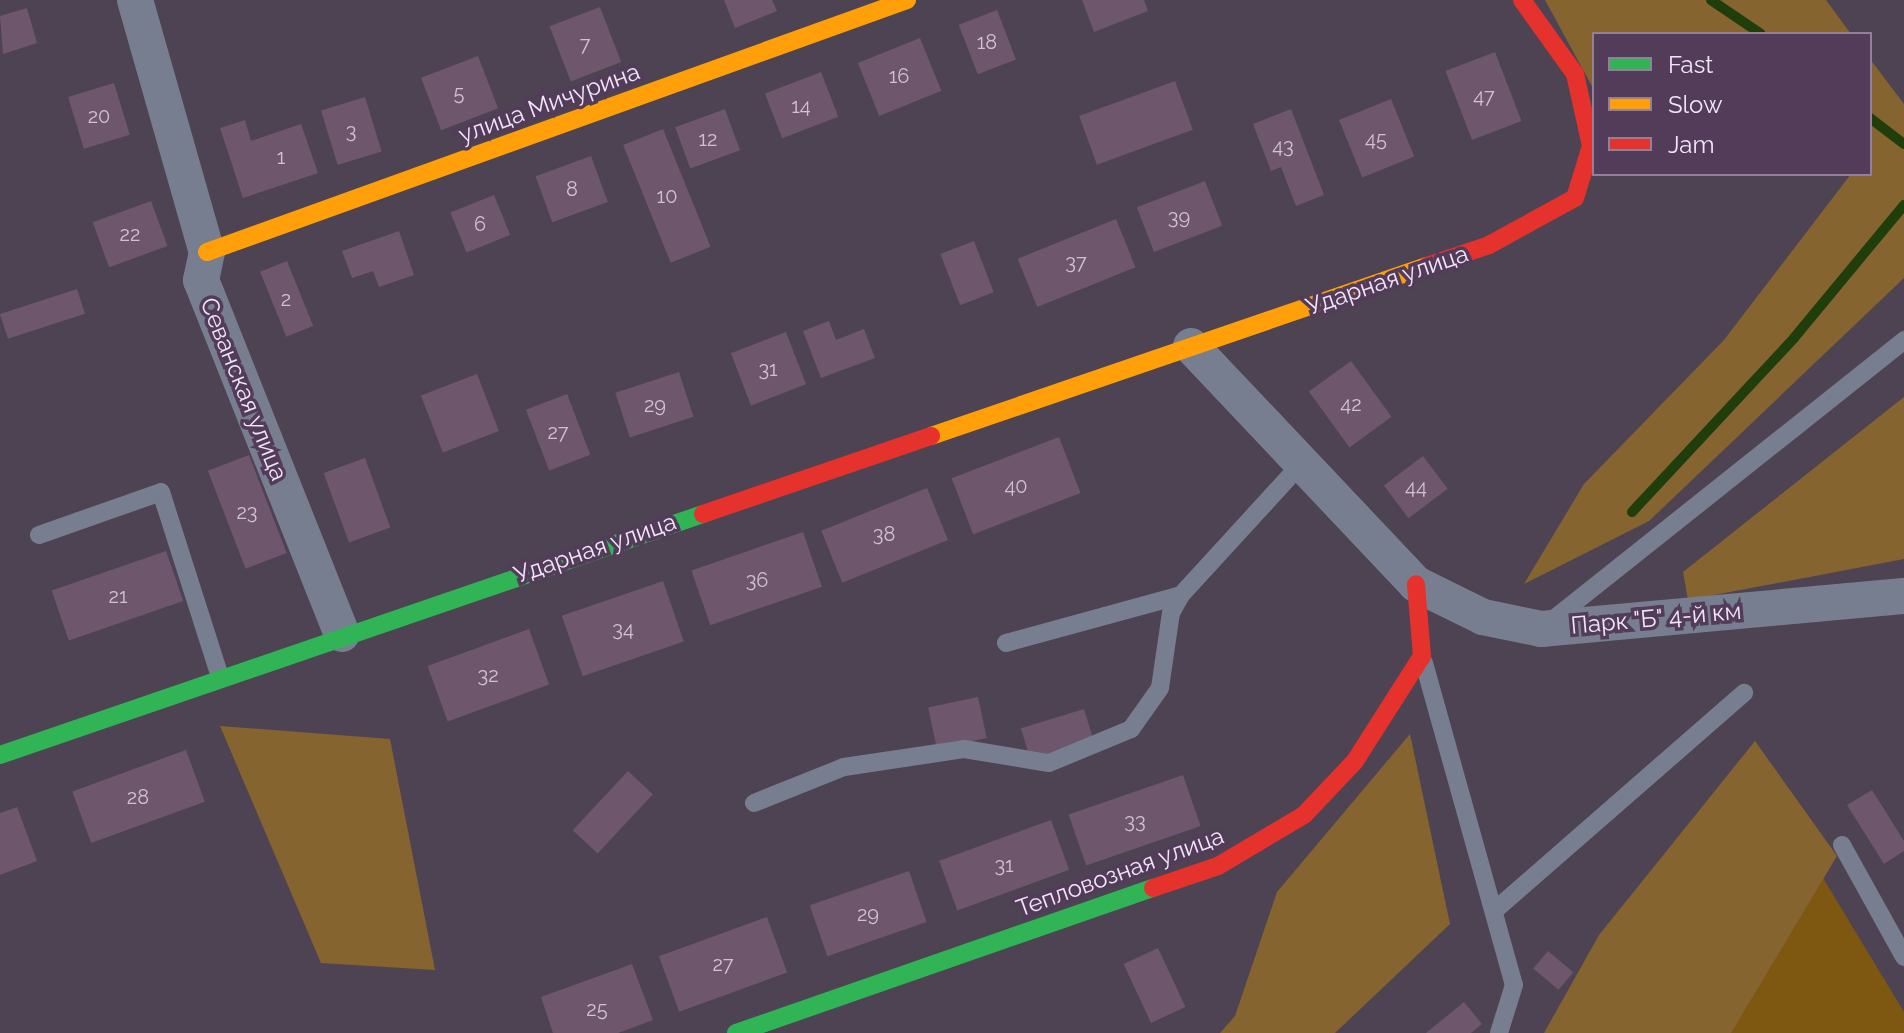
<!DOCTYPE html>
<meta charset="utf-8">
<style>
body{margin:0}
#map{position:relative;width:1904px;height:1033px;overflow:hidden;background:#4e4353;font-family:Raleway,sans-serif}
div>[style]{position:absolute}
.green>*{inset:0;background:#7e5710}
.forest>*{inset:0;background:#866430}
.stream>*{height:10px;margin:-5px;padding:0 5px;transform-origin:5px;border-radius:5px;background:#203e0b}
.building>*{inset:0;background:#6e566c;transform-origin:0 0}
.lane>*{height:18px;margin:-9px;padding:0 9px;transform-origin:9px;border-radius:9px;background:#777e90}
.street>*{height:36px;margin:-18px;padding:0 18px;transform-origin:18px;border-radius:18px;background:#777e90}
.fast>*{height:18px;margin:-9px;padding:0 9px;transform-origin:9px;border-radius:9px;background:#30b455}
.slow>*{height:18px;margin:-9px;padding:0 9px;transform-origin:9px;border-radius:9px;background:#ff9f0a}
.jam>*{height:18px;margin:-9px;padding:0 9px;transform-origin:9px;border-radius:9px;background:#e5322d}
span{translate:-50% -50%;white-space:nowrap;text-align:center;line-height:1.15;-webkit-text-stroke:7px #523c5a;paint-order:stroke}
.number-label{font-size:20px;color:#d1c1d4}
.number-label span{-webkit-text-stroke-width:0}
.street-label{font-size:24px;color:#f2e5f7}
.legend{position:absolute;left:1592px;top:32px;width:280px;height:144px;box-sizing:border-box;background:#523c5a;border:2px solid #928099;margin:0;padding:10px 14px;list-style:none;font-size:24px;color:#f2e5f7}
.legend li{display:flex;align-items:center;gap:16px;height:40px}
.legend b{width:40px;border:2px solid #928099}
</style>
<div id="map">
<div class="green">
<i style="clip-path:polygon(1794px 830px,1904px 1012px,1904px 1033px,1667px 1033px)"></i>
</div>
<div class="forest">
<i style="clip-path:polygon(1545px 0,1826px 0,1851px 34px,1594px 34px,1594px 90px)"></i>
<i style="clip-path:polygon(1870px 59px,1904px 104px,1904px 278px,1649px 521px,1524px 584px,1584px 484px,1724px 340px,1851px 174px,1870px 174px)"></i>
<i style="clip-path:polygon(1904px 397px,1904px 559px,1688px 600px,1683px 572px)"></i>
<i style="clip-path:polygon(220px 726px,390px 739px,435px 970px,321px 963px)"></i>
<i style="clip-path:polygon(1410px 734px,1450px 924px,1335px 1033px,1220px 1033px,1235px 1016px,1277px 892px)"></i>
<i style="clip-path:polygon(1755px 741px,1837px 856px,1731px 1033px,1544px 1033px,1599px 935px)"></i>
</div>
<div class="stream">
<i style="left:1711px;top:0;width:60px;rotate:34.2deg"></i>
<i style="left:1870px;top:118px;width:43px;rotate:37.4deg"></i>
<i style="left:1632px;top:512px;width:238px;rotate:-47deg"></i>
<i style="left:1794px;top:338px;width:173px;rotate:-50.4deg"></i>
</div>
<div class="building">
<i style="clip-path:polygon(724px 0,772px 0,777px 11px,735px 28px)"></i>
<i style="clip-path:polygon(1082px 0,1144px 0,1148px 11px,1094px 32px)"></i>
<i style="left:600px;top:7px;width:59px;height:54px;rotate:69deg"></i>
<i style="clip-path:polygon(27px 8px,37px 43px,3px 54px,0 16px)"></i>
<i style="left:997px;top:10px;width:53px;height:41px;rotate:69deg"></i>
<i style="left:920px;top:38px;width:57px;height:67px;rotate:68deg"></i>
<i style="left:1495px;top:52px;width:74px;height:53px;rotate:69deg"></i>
<i style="left:478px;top:56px;width:56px;height:61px;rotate:69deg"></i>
<i style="left:821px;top:72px;width:48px;height:60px;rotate:69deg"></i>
<i style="left:1175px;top:81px;width:52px;height:102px;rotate:70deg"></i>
<i style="left:114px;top:83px;width:54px;height:48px;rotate:73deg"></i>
<i style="left:365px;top:97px;width:57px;height:46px;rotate:73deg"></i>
<i style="left:1391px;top:99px;width:62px;height:56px;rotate:68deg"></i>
<i style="left:725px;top:109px;width:44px;height:53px;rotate:70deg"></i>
<i style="clip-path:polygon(1291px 109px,1324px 195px,1296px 206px,1281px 167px,1271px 171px,1253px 124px)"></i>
<i style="clip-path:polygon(245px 120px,251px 141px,301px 124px,318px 173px,243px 198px,220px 128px)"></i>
<i style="left:663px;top:129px;width:127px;height:43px;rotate:68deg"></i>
<i style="left:591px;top:156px;width:49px;height:59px;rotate:70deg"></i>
<i style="left:1205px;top:181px;width:48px;height:73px;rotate:69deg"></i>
<i style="left:494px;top:195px;width:43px;height:47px;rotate:68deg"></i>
<i style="left:151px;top:201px;width:48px;height:62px;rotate:70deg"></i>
<i style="left:1116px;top:219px;width:52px;height:106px;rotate:68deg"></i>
<i style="clip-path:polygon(399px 231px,414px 275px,379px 287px,373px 271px,352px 278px,342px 251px)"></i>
<i style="left:974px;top:241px;width:55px;height:36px;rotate:69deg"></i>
<i style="left:287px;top:261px;width:70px;height:29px;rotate:68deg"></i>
<i style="left:77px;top:289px;width:26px;height:81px;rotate:72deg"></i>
<i style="clip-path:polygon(829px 321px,836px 340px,864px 329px,875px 358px,821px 378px,803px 331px)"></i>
<i style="left:786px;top:332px;width:56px;height:59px;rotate:69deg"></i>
<i style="left:1351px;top:361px;width:69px;height:52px;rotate:54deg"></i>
<i style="left:679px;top:372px;width:47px;height:67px;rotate:72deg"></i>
<i style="left:477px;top:374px;width:61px;height:60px;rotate:69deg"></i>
<i style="left:567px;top:394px;width:65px;height:44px;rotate:69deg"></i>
<i style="left:1059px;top:437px;width:60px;height:115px;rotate:69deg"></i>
<i style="left:249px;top:455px;width:105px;height:44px;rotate:69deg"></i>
<i style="left:1423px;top:456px;width:41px;height:49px;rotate:53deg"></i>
<i style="left:365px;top:458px;width:74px;height:44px;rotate:70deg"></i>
<i style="left:927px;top:488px;width:56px;height:114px;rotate:68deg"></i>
<i style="left:803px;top:532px;width:58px;height:118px;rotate:71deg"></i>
<i style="left:166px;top:551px;width:53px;height:121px;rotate:71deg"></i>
<i style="left:663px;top:581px;width:64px;height:107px;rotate:71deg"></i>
<i style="left:529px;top:629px;width:59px;height:108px;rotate:70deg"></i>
<i style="left:978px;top:697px;width:42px;height:51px;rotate:78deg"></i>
<i style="left:1084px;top:709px;width:34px;height:66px;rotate:73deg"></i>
<i style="left:186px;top:750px;width:55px;height:121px;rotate:70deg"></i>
<i style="left:628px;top:771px;width:34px;height:81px;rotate:43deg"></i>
<i style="left:1183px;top:775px;width:54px;height:121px;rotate:71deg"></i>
<i style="clip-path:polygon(1872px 790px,1904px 841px,1904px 851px,1884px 864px,1847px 805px)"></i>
<i style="clip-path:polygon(17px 807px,37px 861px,0 875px,0 813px)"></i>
<i style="left:1051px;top:820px;width:53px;height:119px;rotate:70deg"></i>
<i style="left:909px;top:871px;width:54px;height:105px;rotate:71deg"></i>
<i style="left:767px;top:917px;width:59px;height:115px;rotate:70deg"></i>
<i style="left:1158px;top:948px;width:65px;height:38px;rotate:65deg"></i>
<i style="left:1548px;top:951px;width:33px;height:23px;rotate:40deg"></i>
<i style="clip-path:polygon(632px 964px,653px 1020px,618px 1033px,553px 1033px,541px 997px)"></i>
<i style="clip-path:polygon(1464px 1002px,1482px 1024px,1471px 1033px,1426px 1033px)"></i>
</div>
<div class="lane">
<i style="left:39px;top:535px;width:129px;rotate:-19.4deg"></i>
<i style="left:161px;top:492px;width:194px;rotate:72.3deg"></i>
<i style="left:1550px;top:622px;width:453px;rotate:-38.5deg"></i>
<i style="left:1006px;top:643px;width:181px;rotate:-15.3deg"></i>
<i style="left:1424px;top:663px;width:334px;rotate:74.4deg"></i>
<i style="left:1514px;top:985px;width:50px;rotate:107.4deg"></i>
<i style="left:754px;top:803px;width:97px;rotate:-21.8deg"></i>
<i style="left:844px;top:767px;width:121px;rotate:-8.5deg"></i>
<i style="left:964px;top:749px;width:86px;rotate:9.4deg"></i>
<i style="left:1049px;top:763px;width:89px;rotate:-22.5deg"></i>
<i style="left:1131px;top:729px;width:50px;rotate:-54.7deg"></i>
<i style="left:1160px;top:688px;width:76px;rotate:-81.7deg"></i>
<i style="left:1171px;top:613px;width:21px;rotate:-61deg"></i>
<i style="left:1181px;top:595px;width:180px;rotate:-47.5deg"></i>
<i style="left:1842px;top:845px;width:128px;rotate:61deg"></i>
<i style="left:1494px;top:911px;width:332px;rotate:-41.1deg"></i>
</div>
<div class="street">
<i style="left:135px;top:0;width:262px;rotate:74.1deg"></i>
<i style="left:207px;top:252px;width:29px;rotate:102deg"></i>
<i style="left:201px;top:280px;width:381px;rotate:68.3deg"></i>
<i style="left:1191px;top:346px;width:328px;rotate:46.6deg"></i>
<i style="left:1416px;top:584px;width:75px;rotate:26.2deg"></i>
<i style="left:1483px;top:617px;width:59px;rotate:11.7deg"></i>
<i style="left:1541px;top:629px;width:364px;rotate:-5.2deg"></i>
</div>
<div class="fast">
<i style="left:0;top:755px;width:743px;rotate:-18.92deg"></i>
<i style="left:736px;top:1033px;width:441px;rotate:-19.2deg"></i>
</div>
<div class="slow">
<i style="left:207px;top:252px;width:744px;rotate:-19.8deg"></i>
<i style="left:931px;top:436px;width:524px;rotate:-18.92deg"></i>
</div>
<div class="jam">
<i style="left:1427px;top:266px;width:65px;rotate:-18.7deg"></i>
<i style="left:1489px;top:245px;width:98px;rotate:-28.7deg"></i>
<i style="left:1575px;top:198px;width:54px;rotate:-72.9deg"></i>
<i style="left:1591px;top:146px;width:74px;rotate:-102.5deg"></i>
<i style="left:1575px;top:74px;width:91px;rotate:-125.6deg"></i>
<i style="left:703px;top:514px;width:241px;rotate:-18.9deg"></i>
<i style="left:1153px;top:888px;width:69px;rotate:-18.7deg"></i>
<i style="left:1218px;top:866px;width:100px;rotate:-30.7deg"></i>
<i style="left:1304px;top:815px;width:74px;rotate:-46.6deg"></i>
<i style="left:1355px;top:761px;width:125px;rotate:-57.5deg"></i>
<i style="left:1422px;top:656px;width:72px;rotate:-94.8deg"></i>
</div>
<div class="number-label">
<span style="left:987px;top:42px">18</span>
<span style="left:585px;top:44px">7</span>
<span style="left:899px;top:76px">16</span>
<span style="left:459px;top:93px">5</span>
<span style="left:1484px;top:96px">47</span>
<span style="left:801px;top:106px">14</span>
<span style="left:99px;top:116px">20</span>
<span style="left:351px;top:131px">3</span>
<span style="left:708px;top:139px">12</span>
<span style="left:1376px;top:139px">45</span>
<span style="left:1283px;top:146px">43</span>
<span style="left:281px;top:157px">1</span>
<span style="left:572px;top:189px">8</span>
<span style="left:667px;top:196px">10</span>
<span style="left:1179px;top:217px">39</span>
<span style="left:480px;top:224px">6</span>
<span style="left:130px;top:234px">22</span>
<span style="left:1076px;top:262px">37</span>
<span style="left:286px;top:299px">2</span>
<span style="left:768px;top:369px">31</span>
<span style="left:1351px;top:404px">42</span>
<span style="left:655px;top:405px">29</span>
<span style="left:558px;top:432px">27</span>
<span style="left:1016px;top:486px">40</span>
<span style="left:1416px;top:487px">44</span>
<span style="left:247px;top:512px">23</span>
<span style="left:884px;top:534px">38</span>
<span style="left:757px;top:580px">36</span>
<span style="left:118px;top:596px">21</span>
<span style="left:623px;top:629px">34</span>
<span style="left:488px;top:675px">32</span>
<span style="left:138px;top:797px">28</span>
<span style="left:1135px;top:821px">33</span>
<span style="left:1004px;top:865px">31</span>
<span style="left:868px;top:914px">29</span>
<span style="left:723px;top:964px">27</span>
<span style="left:597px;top:1009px">25</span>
</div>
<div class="street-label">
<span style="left:549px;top:103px;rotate:-20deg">улица Мичурина</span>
<span style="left:1387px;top:280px;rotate:-19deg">Ударная улица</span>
<span style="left:244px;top:389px;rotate:68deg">Севанская улица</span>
<span style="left:595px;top:548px;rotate:-19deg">Ударная улица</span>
<span style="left:1656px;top:618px;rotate:-5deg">Парк "Б" 4-й км</span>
<span style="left:1120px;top:872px;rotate:-20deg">Тепловозная улица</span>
</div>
<ul class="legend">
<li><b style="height:10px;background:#30b455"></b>Fast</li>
<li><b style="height:10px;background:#ff9f0a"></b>Slow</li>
<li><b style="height:10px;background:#e5322d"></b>Jam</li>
</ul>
</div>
